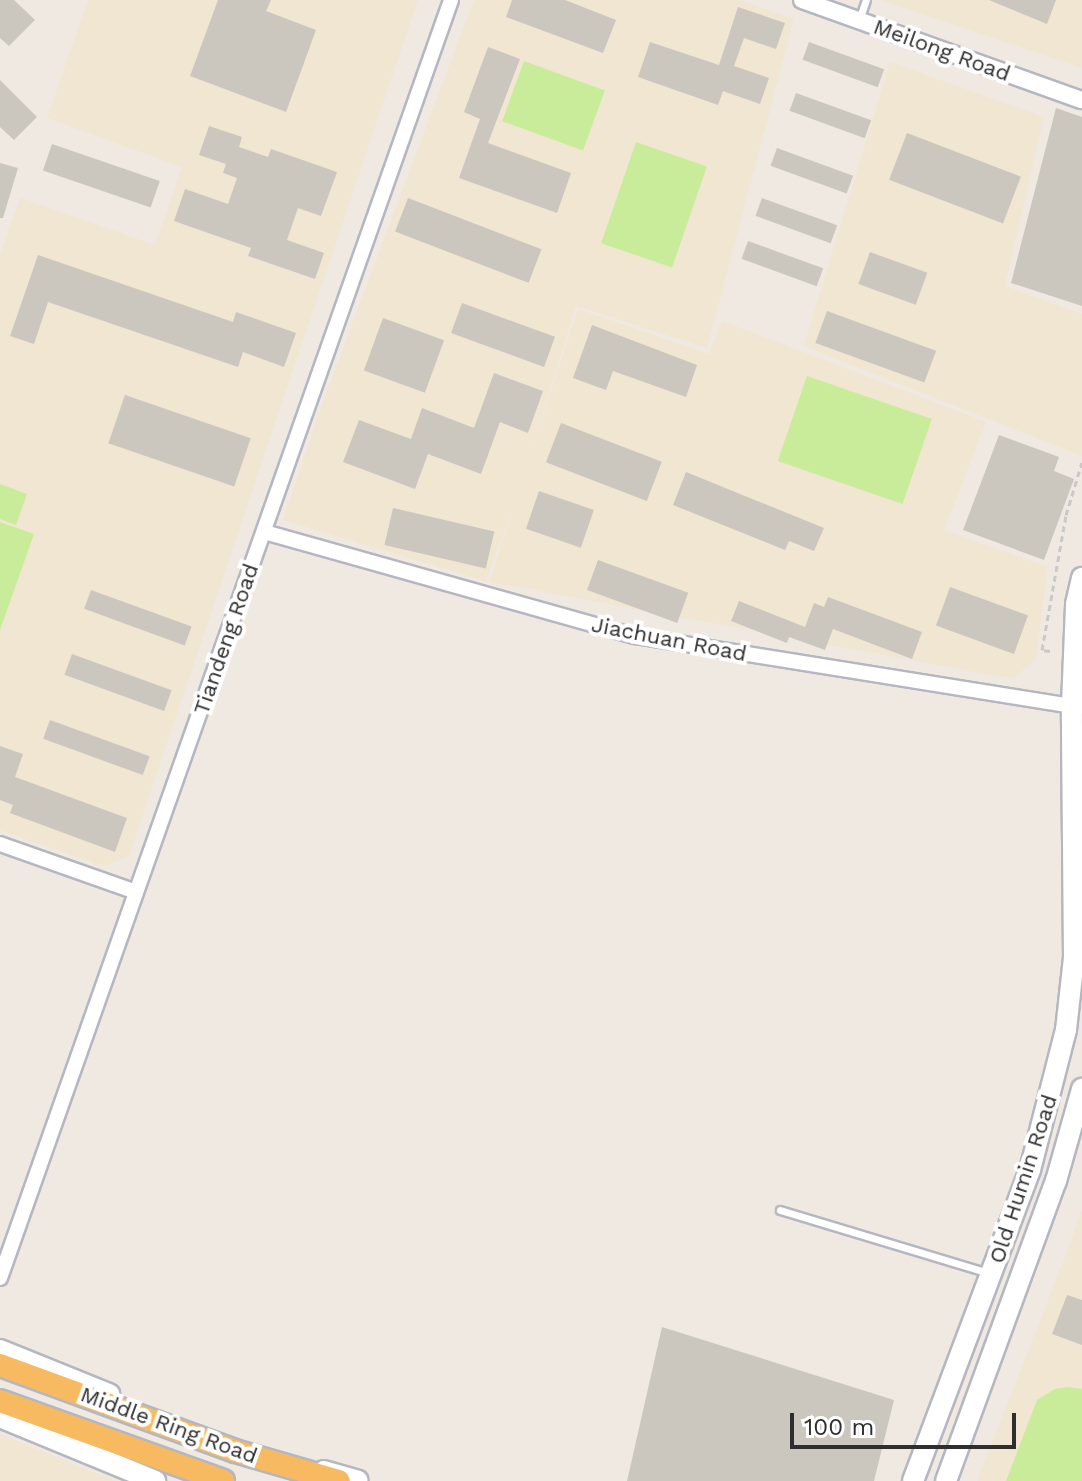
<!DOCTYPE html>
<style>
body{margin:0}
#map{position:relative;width:1082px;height:1481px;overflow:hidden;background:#efe9e1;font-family:"Work Sans",sans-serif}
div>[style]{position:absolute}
.education>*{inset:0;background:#f0e6d1}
.pitch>*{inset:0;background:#c9ec9a;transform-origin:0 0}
.building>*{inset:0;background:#cbc7bf;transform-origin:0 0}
.path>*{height:3px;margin-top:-1.5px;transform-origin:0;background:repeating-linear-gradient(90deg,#c9c9c9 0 6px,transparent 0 10px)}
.roads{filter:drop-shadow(2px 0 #b4b7c1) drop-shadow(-2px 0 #b4b7c1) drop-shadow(0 2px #b4b7c1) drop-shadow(0 -2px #b4b7c1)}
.service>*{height:7px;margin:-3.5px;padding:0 3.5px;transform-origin:3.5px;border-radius:3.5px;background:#fff}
.minor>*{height:14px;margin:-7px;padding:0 7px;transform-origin:7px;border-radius:7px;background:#fff}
.tertiary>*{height:16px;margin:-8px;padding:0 8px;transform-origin:8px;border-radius:8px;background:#fff}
.secondary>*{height:20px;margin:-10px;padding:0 10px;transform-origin:10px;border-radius:10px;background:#fff}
.trunk>*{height:22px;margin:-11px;padding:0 11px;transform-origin:11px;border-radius:11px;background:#f8ba60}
span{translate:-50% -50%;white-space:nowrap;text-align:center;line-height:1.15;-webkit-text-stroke:8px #fff;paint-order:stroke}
.street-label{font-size:22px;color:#2e2e2e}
.scale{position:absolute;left:790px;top:1413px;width:226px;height:36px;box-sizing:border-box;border:4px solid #2e2e2e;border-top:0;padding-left:10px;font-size:24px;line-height:28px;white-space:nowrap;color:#2e2e2e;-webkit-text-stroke:6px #fff;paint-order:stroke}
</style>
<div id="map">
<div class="education">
<i style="clip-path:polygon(88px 0,418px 0,129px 856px,103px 866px,0 830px,0 256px,20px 198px,155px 245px,182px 167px,47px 118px)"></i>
<i style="clip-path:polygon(474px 0,739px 0,794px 19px,707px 348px,576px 306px,528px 461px,578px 309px,709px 354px,722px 321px,986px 422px,944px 530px,1048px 567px,1036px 659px,1013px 679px,490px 582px,514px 504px,486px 581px,283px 520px,321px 407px)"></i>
<i style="clip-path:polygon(880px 0,1082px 0,1082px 68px)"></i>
<i style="clip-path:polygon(890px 62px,1044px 117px,1005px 286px,1082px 314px,1082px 456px,804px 346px)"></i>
<i style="clip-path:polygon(1082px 1209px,1082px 1481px,977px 1481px,1069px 1247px)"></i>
<i style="clip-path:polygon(0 1434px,116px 1481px,0 1481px)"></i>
</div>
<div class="pitch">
<i style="left:524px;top:61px;width:86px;height:64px;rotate:20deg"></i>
<i style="left:636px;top:142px;width:75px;height:107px;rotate:19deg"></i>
<i style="left:807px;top:376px;width:132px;height:90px;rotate:19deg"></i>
<i style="clip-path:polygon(0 484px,27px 494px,16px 525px,0 519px)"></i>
<i style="clip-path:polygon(0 522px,34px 534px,0 630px)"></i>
<i style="clip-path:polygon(1067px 1387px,1082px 1389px,1082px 1481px,1006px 1481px,1037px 1400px,1055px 1389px)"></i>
</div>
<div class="building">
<i style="clip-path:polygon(0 0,14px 0,35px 20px,9px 46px,0 38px)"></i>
<i style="clip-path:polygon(218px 0,271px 0,266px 11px,316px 30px,286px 112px,190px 76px)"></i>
<i style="clip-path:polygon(512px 0,565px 0,616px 20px,603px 53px,506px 17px)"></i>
<i style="clip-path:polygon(989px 0,1056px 0,1047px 24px)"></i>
<i style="clip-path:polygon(738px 7px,785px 23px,776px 49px,744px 38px,734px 66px,769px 78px,760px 104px,723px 91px,718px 105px,638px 77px,650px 42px,719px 65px)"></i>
<i style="left:809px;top:42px;width:80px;height:19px;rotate:20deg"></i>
<i style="clip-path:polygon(488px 47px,520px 59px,488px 143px,571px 173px,557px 213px,459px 178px,480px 119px,464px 112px)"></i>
<i style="clip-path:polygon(0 80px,37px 117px,14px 140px,0 127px)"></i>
<i style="left:796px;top:93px;width:80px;height:19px;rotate:20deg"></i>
<i style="clip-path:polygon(1056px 108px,1082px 117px,1082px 306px,1011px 283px)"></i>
<i style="clip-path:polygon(209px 126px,242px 137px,239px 147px,268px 157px,271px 149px,337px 172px,321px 216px,298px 208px,287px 240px,324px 253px,315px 279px,248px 256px,251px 248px,174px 221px,185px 189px,228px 204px,237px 178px,223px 173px,226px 164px,199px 155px)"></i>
<i style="left:907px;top:133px;width:122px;height:50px;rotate:21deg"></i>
<i style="left:52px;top:144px;width:114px;height:28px;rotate:19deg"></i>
<i style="left:777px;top:148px;width:81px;height:19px;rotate:20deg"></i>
<i style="clip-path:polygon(0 163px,18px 168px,3px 218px,0 218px)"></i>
<i style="left:408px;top:198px;width:143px;height:36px;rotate:21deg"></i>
<i style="left:762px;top:198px;width:80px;height:19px;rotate:20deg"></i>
<i style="left:748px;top:241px;width:80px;height:19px;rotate:20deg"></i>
<i style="left:870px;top:252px;width:61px;height:34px;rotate:20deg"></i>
<i style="clip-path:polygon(38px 255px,233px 322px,236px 312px,296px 333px,284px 367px,243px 352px,238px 367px,48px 302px,34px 344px,10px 336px)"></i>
<i style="left:462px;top:303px;width:99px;height:32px;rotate:20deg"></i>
<i style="left:827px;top:311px;width:116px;height:34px;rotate:20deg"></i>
<i style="left:383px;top:318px;width:65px;height:56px;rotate:20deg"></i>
<i style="clip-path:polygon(592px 325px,697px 365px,686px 397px,613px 371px,606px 390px,573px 378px)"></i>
<i style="clip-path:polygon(494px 373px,543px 391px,528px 433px,500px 422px,481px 474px,428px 454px,415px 489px,343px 462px,359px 420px,411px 439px,422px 408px,474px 428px)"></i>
<i style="left:125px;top:395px;width:133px;height:51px;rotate:19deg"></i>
<i style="left:561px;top:423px;width:108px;height:42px;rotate:21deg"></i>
<i style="clip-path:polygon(999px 435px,1059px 457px,1054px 471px,1074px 479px,1044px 560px,963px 530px)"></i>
<i style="clip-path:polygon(686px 472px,824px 528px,814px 551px,789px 541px,785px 550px,673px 505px)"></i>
<i style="left:539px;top:491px;width:58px;height:40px;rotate:19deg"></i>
<i style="left:393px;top:508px;width:104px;height:38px;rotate:13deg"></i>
<i style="left:598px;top:560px;width:96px;height:32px;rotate:20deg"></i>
<i style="left:950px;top:587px;width:83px;height:41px;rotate:20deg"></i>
<i style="left:91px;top:590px;width:107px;height:20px;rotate:20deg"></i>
<i style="clip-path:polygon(828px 597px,922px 632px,912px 659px,833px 629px,825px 650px,789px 637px,787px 643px,731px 621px,739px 601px,805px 627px,814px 603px,824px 607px)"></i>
<i style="left:72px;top:654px;width:106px;height:22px;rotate:20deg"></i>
<i style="left:50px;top:720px;width:106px;height:20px;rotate:20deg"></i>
<i style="clip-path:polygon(0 746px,23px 754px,15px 777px,127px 818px,115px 852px,10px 813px,13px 805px,0 800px)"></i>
<i style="clip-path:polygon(1067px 1295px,1082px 1300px,1082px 1345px,1052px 1334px)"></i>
<i style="clip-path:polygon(662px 1327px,894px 1400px,874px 1481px,627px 1481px)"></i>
</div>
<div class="path">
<i style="left:1050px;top:651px;width:8px;rotate:-173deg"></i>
<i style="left:1042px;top:650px;width:137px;rotate:-79.9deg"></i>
<i style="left:1066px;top:515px;width:55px;rotate:-73.2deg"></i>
</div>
<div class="roads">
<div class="service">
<i style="left:859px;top:20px;width:21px;rotate:-71deg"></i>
<i style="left:780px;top:1210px;width:218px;rotate:16.8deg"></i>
</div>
<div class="minor">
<i style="left:264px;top:532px;width:385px;rotate:15.7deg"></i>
<i style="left:635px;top:636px;width:451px;rotate:9.1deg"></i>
<i style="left:0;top:844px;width:144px;rotate:19.4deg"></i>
<i style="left:0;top:1278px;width:1355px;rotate:-70.56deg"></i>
</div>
<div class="tertiary">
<i style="left:802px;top:0;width:297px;rotate:19.7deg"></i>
</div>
<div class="secondary">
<i style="left:0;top:1350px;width:118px;rotate:22deg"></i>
<i style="left:0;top:1417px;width:168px;rotate:22.4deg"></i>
<i style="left:324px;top:1471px;width:35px;rotate:16deg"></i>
<i style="left:913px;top:1481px;width:332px;rotate:-69.4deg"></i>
<i style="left:1030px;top:1170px;width:145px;rotate:-75.6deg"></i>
<i style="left:1066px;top:1030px;width:72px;rotate:-83.7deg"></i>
<i style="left:1074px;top:958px;width:253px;rotate:-90.5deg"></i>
<i style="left:1072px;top:705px;width:101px;rotate:-87.7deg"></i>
<i style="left:1076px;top:604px;width:27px;rotate:-77deg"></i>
<i style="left:946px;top:1481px;width:320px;rotate:-69.9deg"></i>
<i style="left:1056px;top:1181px;width:96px;rotate:-74.2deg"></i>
</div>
<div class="trunk">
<i style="left:0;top:1365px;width:250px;rotate:20.1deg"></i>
<i style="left:235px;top:1451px;width:108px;rotate:16.1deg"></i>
<i style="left:0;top:1401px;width:237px;rotate:19.7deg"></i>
</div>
</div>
<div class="street-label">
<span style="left:942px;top:50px;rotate:20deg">Meilong Road</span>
<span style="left:226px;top:639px;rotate:-71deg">Tiandeng Road</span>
<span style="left:669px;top:639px;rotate:11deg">Jiachuan Road</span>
<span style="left:1023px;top:1179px;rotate:-72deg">Old Humin Road</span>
<span style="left:169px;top:1425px;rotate:20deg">Middle Ring Road</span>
</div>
<div class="scale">100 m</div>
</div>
